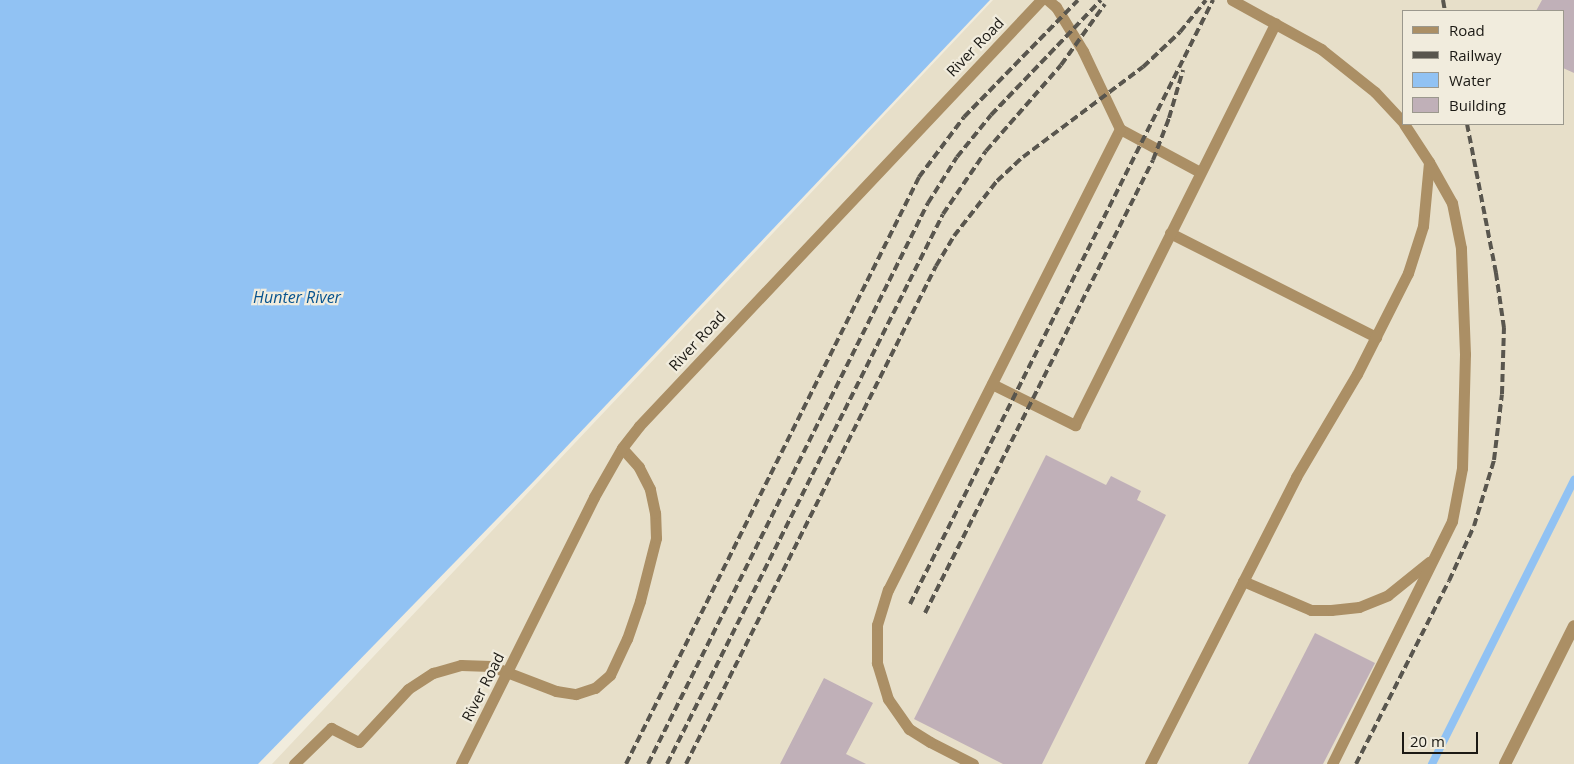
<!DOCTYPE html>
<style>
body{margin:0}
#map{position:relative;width:1574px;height:764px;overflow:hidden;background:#f1ecdd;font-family:"Open Sans",sans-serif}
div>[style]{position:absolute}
.built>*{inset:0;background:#e7dfc9}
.water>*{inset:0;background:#91c2f3}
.stream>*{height:8px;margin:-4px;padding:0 4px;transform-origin:4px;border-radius:4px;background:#91c2f3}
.building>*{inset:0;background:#c0b0b8}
.lane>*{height:11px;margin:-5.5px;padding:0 5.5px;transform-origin:5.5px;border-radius:5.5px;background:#ab8f65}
.street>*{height:12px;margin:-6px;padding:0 6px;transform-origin:6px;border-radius:6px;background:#ab8f65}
.rail>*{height:4px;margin-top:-2px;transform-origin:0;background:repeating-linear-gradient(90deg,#59564e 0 8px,transparent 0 12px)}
span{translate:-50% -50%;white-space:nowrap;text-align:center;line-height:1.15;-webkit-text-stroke:4.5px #f1ecdd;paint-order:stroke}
.street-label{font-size:15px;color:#1b1914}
.water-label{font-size:16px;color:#08548f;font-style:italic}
.legend{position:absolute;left:1402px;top:10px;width:162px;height:115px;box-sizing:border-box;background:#f1ecdd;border:1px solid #9b988d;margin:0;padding:6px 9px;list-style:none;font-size:15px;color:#1b1914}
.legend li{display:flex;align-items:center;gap:10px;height:25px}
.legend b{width:25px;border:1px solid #9b988d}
.scale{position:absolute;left:1402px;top:732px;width:76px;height:22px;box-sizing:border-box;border:2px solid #1b1914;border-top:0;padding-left:6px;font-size:15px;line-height:18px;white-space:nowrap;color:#1b1914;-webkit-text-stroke:4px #f1ecdd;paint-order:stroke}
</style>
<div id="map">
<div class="built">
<i style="clip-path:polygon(evenodd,993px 0,1574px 0,1574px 764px,272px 764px,993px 0,1403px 11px,1563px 11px,1563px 124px,1403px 124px,1403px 11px)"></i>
</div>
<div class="water">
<i style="clip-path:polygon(0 0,990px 0,535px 480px,258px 764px,0 764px)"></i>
</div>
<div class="stream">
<i style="left:1432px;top:764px;width:318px;rotate:-63.4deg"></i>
</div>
<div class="building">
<i style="clip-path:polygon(1542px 0,1574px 0,1574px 73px,1563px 68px,1563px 11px,1536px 11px)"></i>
<i style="clip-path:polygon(1046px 455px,1106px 485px,1111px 476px,1141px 491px,1137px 500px,1166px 515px,1042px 764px,1003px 764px,914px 719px)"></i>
<i style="clip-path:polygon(1315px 633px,1375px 663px,1323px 764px,1248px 764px)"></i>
<i style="clip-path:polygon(824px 678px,873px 703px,846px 754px,866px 764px,780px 764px)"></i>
</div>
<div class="lane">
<i style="left:1232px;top:0;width:102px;rotate:28.8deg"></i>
<i style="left:1321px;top:49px;width:69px;rotate:38.5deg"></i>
<i style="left:1375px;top:92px;width:41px;rotate:47deg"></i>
<i style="left:1120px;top:129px;width:91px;rotate:28.3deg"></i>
<i style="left:1170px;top:233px;width:231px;rotate:26.8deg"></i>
<i style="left:992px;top:384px;width:93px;rotate:26.3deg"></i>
<i style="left:1075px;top:425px;width:449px;rotate:-63.5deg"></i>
<i style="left:1243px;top:581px;width:74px;rotate:23.1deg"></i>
<i style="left:1311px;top:610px;width:20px"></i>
<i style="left:1331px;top:610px;width:28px;rotate:-6deg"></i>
<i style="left:1359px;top:607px;width:31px;rotate:-22deg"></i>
<i style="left:1388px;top:595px;width:53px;rotate:-38.8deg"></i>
<i style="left:294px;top:764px;width:52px;rotate:-44.2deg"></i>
<i style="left:331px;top:728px;width:31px;rotate:27deg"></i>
<i style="left:359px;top:742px;width:72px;rotate:-47.2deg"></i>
<i style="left:408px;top:689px;width:30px;rotate:-33deg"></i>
<i style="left:433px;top:673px;width:29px;rotate:-16deg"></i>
<i style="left:461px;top:665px;width:30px;rotate:2deg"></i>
<i style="left:491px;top:666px;width:70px;rotate:21deg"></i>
<i style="left:556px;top:691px;width:20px;rotate:9deg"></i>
<i style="left:576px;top:694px;width:20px;rotate:-18deg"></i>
<i style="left:595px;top:688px;width:20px;rotate:-41deg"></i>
<i style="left:610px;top:675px;width:40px;rotate:-65deg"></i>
<i style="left:627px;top:639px;width:40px;rotate:-71.1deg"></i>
<i style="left:640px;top:601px;width:65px;rotate:-75.7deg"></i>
<i style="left:656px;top:538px;width:25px;rotate:-92deg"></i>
<i style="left:655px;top:513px;width:25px;rotate:-102deg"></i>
<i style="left:650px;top:489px;width:25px;rotate:-117deg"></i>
<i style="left:639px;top:467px;width:25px;rotate:-132deg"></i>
<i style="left:461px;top:764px;width:298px;rotate:-63.5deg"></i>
<i style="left:594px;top:497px;width:56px;rotate:-60.3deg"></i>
<i style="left:622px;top:448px;width:28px;rotate:-52deg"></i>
<i style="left:639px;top:426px;width:586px;rotate:-46.66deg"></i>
<i style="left:973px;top:764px;width:48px;rotate:-152.9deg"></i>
<i style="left:930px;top:742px;width:25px;rotate:-148deg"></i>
<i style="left:909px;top:729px;width:37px;rotate:-125deg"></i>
<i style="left:888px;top:699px;width:38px;rotate:-107deg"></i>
<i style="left:877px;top:663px;width:38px;rotate:-90deg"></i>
<i style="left:877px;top:625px;width:37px;rotate:-73deg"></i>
<i style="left:888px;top:590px;width:516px;rotate:-63.29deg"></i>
<i style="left:1120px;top:129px;width:86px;rotate:-115.4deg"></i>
<i style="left:1083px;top:51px;width:52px;rotate:-121.5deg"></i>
<i style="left:1056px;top:7px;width:11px;rotate:-139deg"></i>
<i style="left:1150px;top:764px;width:322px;rotate:-63deg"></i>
<i style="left:1296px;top:477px;width:120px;rotate:-59.4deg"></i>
<i style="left:1357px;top:374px;width:113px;rotate:-63.2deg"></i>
<i style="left:1408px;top:273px;width:49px;rotate:-72.3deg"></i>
<i style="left:1423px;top:226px;width:64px;rotate:-84.6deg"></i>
<i style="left:1332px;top:764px;width:271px;rotate:-63.7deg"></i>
<i style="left:1452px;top:521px;width:54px;rotate:-79.3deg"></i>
<i style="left:1462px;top:468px;width:114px;rotate:-88.5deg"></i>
<i style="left:1465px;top:354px;width:106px;rotate:-92.2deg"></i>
<i style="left:1461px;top:248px;width:46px;rotate:-101.3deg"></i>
<i style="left:1452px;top:203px;width:47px;rotate:-119.3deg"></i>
<i style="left:1429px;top:162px;width:45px;rotate:-123.3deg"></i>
</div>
<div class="street">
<i style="left:1505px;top:764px;width:154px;rotate:-63.4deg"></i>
</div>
<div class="rail">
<i style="left:1443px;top:0;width:11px;rotate:80deg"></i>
<i style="left:910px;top:604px;width:676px;rotate:-63.36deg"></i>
<i style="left:925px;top:613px;width:507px;rotate:-63.28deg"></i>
<i style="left:1153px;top:160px;width:45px;rotate:-69.1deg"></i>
<i style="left:1169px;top:118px;width:50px;rotate:-73.7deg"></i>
<i style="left:626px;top:764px;width:656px;rotate:-63.47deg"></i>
<i style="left:919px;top:177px;width:75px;rotate:-53.1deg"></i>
<i style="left:964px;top:117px;width:163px;rotate:-45.7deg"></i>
<i style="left:648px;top:764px;width:627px;rotate:-63.48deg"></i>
<i style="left:928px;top:203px;width:54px;rotate:-57.8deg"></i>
<i style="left:957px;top:157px;width:54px;rotate:-51deg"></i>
<i style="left:991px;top:115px;width:159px;rotate:-46.3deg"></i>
<i style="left:667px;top:764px;width:615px;rotate:-63.35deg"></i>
<i style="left:943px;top:214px;width:76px;rotate:-55.7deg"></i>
<i style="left:986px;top:151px;width:114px;rotate:-48.9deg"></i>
<i style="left:1061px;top:65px;width:75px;rotate:-54.2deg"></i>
<i style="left:686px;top:764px;width:557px;rotate:-63.34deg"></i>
<i style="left:936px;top:266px;width:35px;rotate:-59deg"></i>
<i style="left:954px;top:236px;width:70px;rotate:-52deg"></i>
<i style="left:997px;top:181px;width:35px;rotate:-43deg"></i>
<i style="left:1023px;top:157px;width:150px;rotate:-36.9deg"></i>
<i style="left:1143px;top:67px;width:51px;rotate:-43.4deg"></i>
<i style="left:1180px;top:32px;width:41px;rotate:-50.9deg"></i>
<i style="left:1356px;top:764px;width:205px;rotate:-63.1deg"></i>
<i style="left:1449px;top:581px;width:60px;rotate:-65.6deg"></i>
<i style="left:1474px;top:526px;width:69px;rotate:-73.1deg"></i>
<i style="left:1494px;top:460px;width:66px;rotate:-83.1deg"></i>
<i style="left:1502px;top:394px;width:66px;rotate:-88.3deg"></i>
<i style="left:1504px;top:328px;width:56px;rotate:-98.3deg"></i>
<i style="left:1496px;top:273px;width:152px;rotate:-101deg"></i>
</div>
<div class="street-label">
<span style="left:975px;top:47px;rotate:-46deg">River Road</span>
<span style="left:697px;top:341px;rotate:-47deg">River Road</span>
<span style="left:483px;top:687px;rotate:-63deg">River Road</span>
</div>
<div class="water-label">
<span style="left:297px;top:297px">Hunter River</span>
</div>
<ul class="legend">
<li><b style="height:6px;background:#ab8f65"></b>Road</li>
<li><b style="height:6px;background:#59564e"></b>Railway</li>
<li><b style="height:14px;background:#91c2f3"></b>Water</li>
<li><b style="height:14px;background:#c0b0b8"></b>Building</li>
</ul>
<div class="scale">20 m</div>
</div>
